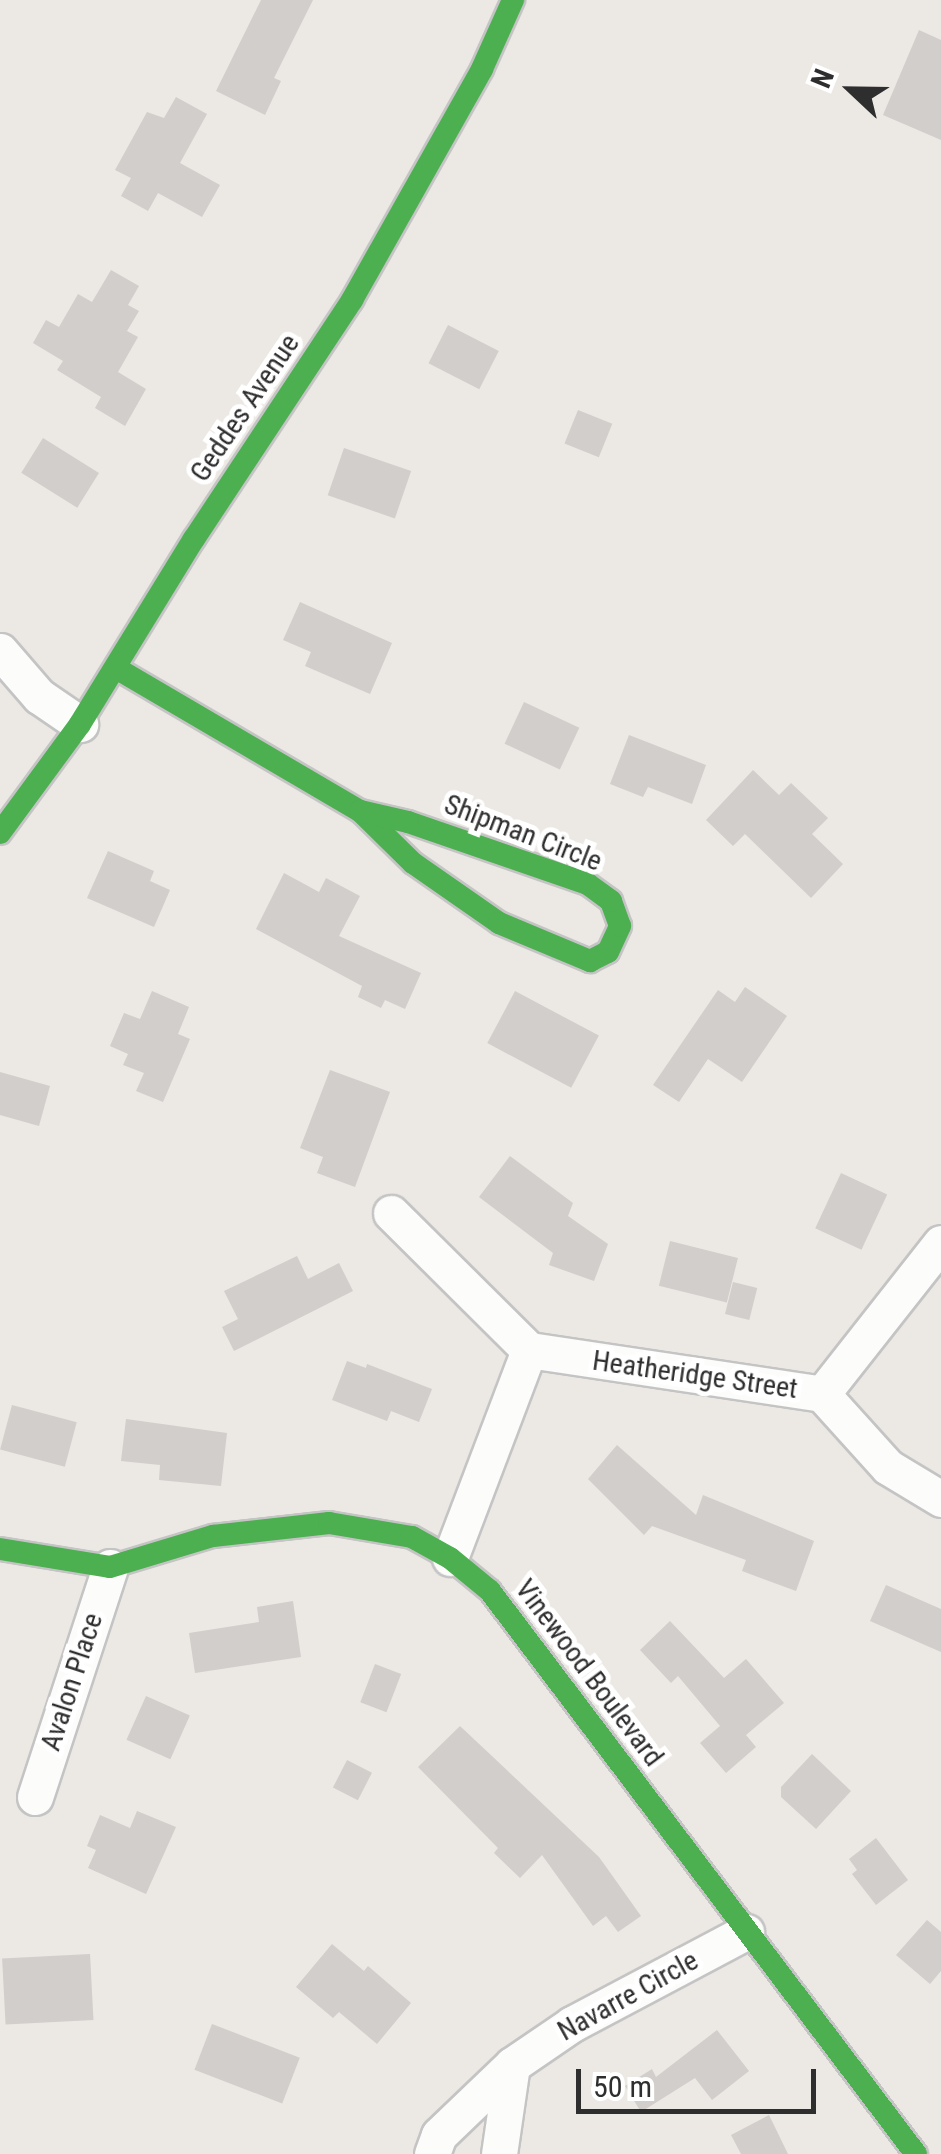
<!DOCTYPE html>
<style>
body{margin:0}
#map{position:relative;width:941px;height:2154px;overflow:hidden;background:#ece8e4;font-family:"Roboto Condensed",sans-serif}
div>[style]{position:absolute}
.building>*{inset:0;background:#d1cecb;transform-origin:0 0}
.roads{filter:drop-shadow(2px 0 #c5c4c5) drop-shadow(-2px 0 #c5c4c5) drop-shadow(0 2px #c5c4c5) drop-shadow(0 -2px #c5c4c5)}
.street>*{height:35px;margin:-17.5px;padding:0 17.5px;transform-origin:17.5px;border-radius:17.5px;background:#fcfcfb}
.fast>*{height:22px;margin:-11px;padding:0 11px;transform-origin:11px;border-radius:11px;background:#4caf50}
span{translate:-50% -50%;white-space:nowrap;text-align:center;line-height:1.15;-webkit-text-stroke:10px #fff;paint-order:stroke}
.street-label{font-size:28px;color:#2e2e2e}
.north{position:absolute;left:801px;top:40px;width:100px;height:100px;-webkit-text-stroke:8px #fff;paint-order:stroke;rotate:292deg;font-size:28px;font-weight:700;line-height:40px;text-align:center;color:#2e2e2e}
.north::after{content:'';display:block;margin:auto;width:35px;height:45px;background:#2e2e2e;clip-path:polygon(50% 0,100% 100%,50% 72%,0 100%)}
.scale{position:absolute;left:576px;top:2069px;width:240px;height:45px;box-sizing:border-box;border:5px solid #2e2e2e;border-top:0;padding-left:12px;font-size:30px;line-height:35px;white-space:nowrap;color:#2e2e2e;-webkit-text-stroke:8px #fff;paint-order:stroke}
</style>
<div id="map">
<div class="building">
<i style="clip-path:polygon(261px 0,313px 0,274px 78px,281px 81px,265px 115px,216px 91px)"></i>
<i style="clip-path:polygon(919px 30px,941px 40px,941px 140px,883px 115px)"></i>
<i style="clip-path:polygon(176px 97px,207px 114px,180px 163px,220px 185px,202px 217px,158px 193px,148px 211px,121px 196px,131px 178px,115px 170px,147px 112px,164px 118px)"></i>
<i style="clip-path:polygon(111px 270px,139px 286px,128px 305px,139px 311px,127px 331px,138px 337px,118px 372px,146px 389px,125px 426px,95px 408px,101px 397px,57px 370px,63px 361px,33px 343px,46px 320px,59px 327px,78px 294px,92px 302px)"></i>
<i style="left:448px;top:325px;width:57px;height:43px;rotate:27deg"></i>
<i style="left:578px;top:410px;width:37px;height:36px;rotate:22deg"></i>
<i style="left:43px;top:438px;width:66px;height:41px;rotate:32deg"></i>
<i style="left:344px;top:448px;width:71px;height:50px;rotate:19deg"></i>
<i style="clip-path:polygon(300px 602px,392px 643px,370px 694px,305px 666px,311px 652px,283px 640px)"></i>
<i style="left:524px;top:702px;width:61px;height:46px;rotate:25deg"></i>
<i style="clip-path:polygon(629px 735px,706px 765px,692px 804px,648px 787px,643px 797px,610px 784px)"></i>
<i style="clip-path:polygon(753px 770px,779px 795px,791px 783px,828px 818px,812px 834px,843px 864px,811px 898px,745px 834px,733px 846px,706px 820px)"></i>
<i style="clip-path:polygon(108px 851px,154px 871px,150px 881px,170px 890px,154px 927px,87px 898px)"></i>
<i style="clip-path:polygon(284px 873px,319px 892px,326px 878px,360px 896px,339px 936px,421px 973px,405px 1009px,385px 1000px,381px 1008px,358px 997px,362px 986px,256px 929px)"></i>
<i style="clip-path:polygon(745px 987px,787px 1016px,742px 1082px,708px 1059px,679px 1102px,653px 1085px,718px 990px,735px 1002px)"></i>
<i style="clip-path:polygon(152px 991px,189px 1007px,178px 1034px,190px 1039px,163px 1102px,136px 1091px,144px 1073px,123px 1065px,128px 1054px,110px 1046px,124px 1013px,140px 1019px)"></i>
<i style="left:515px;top:991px;width:95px;height:59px;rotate:28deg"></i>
<i style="clip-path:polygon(330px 1070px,390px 1092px,355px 1187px,317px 1173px,323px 1157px,300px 1148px)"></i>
<i style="clip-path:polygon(0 1072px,50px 1086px,39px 1126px,0 1115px)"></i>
<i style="clip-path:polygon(510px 1156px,573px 1203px,568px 1216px,608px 1244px,594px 1281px,549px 1265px,553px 1253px,479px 1197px)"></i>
<i style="left:841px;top:1173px;width:51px;height:61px;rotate:25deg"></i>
<i style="left:670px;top:1241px;width:70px;height:46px;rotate:14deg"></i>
<i style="clip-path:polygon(297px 1256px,308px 1279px,339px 1263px,353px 1291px,234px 1351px,222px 1327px,238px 1319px,224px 1291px)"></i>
<i style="left:733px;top:1282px;width:25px;height:33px;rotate:14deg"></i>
<i style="clip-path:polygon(347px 1361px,366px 1368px,367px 1364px,432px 1389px,419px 1422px,391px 1411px,387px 1421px,332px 1400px)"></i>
<i style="left:12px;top:1405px;width:67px;height:46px;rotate:15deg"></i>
<i style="clip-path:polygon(126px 1419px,227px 1433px,221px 1486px,159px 1480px,160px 1465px,121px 1461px)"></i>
<i style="clip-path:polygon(617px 1445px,696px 1515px,703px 1495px,814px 1541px,796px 1591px,742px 1571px,746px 1560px,652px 1526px,644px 1535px,588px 1479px)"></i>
<i style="clip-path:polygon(886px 1585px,941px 1609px,941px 1652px,870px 1621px)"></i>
<i style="clip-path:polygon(293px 1601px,301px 1657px,195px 1673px,189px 1633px,259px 1622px,257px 1607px)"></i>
<i style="clip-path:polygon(670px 1621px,724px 1678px,746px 1659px,784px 1703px,746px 1735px,756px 1747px,726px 1773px,700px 1743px,720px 1726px,678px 1676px,671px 1683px,640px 1650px)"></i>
<i style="left:375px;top:1664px;width:28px;height:41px;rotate:21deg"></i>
<i style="left:146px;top:1696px;width:48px;height:48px;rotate:24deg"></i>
<i style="clip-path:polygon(460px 1726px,599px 1857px,641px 1916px,618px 1932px,606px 1916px,593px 1926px,542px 1855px,520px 1878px,494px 1853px,498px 1848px,418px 1767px)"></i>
<i style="clip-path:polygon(812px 1754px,851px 1791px,816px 1829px,781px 1797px,781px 1787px)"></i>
<i style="left:347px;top:1760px;width:28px;height:31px;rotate:27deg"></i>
<i style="clip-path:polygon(137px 1811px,176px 1827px,146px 1894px,88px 1868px,96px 1850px,87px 1846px,100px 1815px,130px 1828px)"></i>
<i style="clip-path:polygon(876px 1838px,908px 1880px,876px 1905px,852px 1874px,857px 1870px,849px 1859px)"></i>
<i style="clip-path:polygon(927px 1920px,941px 1932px,941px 1971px,930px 1984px,896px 1955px)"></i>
<i style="clip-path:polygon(332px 1944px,364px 1971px,368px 1966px,411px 2003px,377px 2044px,339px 2012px,333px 2018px,296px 1987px)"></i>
<i style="left:90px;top:1954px;width:66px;height:88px;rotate:87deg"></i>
<i style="left:212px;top:2024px;width:94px;height:49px;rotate:21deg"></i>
<i style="clip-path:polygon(717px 2030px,749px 2071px,712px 2100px,695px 2078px,641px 2112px,625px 2086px,652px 2069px,656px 2077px)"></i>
<i style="clip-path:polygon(769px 2115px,788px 2154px,741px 2154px,731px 2135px)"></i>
</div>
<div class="roads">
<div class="street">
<i style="left:0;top:651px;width:60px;rotate:49.1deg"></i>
<i style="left:39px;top:696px;width:50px;rotate:34.3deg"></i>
<i style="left:391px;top:1213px;width:194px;rotate:44.8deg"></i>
<i style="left:529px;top:1350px;width:296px;rotate:8.5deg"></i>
<i style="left:822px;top:1394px;width:98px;rotate:47.9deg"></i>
<i style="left:888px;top:1467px;width:62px;rotate:31.1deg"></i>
<i style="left:822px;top:1394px;width:192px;rotate:-51.8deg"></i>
<i style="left:450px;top:1558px;width:222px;rotate:-69.2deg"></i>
<i style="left:35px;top:1797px;width:242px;rotate:-71.9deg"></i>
<i style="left:432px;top:2154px;width:20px;rotate:-70deg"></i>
<i style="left:439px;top:2135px;width:101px;rotate:-43.8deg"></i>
<i style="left:512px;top:2065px;width:73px;rotate:-34.3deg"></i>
<i style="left:572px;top:2024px;width:197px;rotate:-27.9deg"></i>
<i style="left:499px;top:2154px;width:90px;rotate:-81.7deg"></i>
</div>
<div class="fast">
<i style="left:116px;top:668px;width:283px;rotate:30.4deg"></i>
<i style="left:360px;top:811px;width:74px;rotate:44.5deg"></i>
<i style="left:413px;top:863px;width:105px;rotate:34.9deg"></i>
<i style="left:499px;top:923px;width:99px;rotate:22.7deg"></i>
<i style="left:590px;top:961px;width:20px;rotate:-27deg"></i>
<i style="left:608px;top:952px;width:29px;rotate:-65deg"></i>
<i style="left:620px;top:926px;width:27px;rotate:-110deg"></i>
<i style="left:611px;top:901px;width:29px;rotate:-144deg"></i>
<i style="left:588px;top:884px;width:190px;rotate:-161deg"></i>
<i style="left:408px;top:822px;width:49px;rotate:-167.1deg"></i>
<i style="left:0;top:833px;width:135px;rotate:-53.7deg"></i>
<i style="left:80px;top:724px;width:217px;rotate:-58.4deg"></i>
<i style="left:194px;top:539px;width:287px;rotate:-56.5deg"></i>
<i style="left:352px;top:300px;width:265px;rotate:-60.6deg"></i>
<i style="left:482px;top:69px;width:76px;rotate:-65.8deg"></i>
<i style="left:0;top:1549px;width:111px;rotate:9.3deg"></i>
<i style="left:110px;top:1567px;width:108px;rotate:-16.8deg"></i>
<i style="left:213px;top:1536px;width:117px;rotate:-6.4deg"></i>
<i style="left:329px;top:1523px;width:84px;rotate:9.6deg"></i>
<i style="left:412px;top:1537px;width:43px;rotate:28.9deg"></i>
<i style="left:450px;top:1558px;width:52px;rotate:39.5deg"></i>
<i style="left:490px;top:1591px;width:706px;rotate:52.89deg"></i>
</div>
</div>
<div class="street-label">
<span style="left:245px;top:408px;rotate:-56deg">Geddes Avenue</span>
<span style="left:523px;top:833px;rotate:21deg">Shipman Circle</span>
<span style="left:695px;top:1375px;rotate:8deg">Heatheridge Street</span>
<span style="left:589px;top:1673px;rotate:53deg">Vinewood Boulevard</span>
<span style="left:72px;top:1682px;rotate:-72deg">Avalon Place</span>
<span style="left:628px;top:1996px;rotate:-29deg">Navarre Circle</span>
</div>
<div class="north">N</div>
<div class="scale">50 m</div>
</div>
